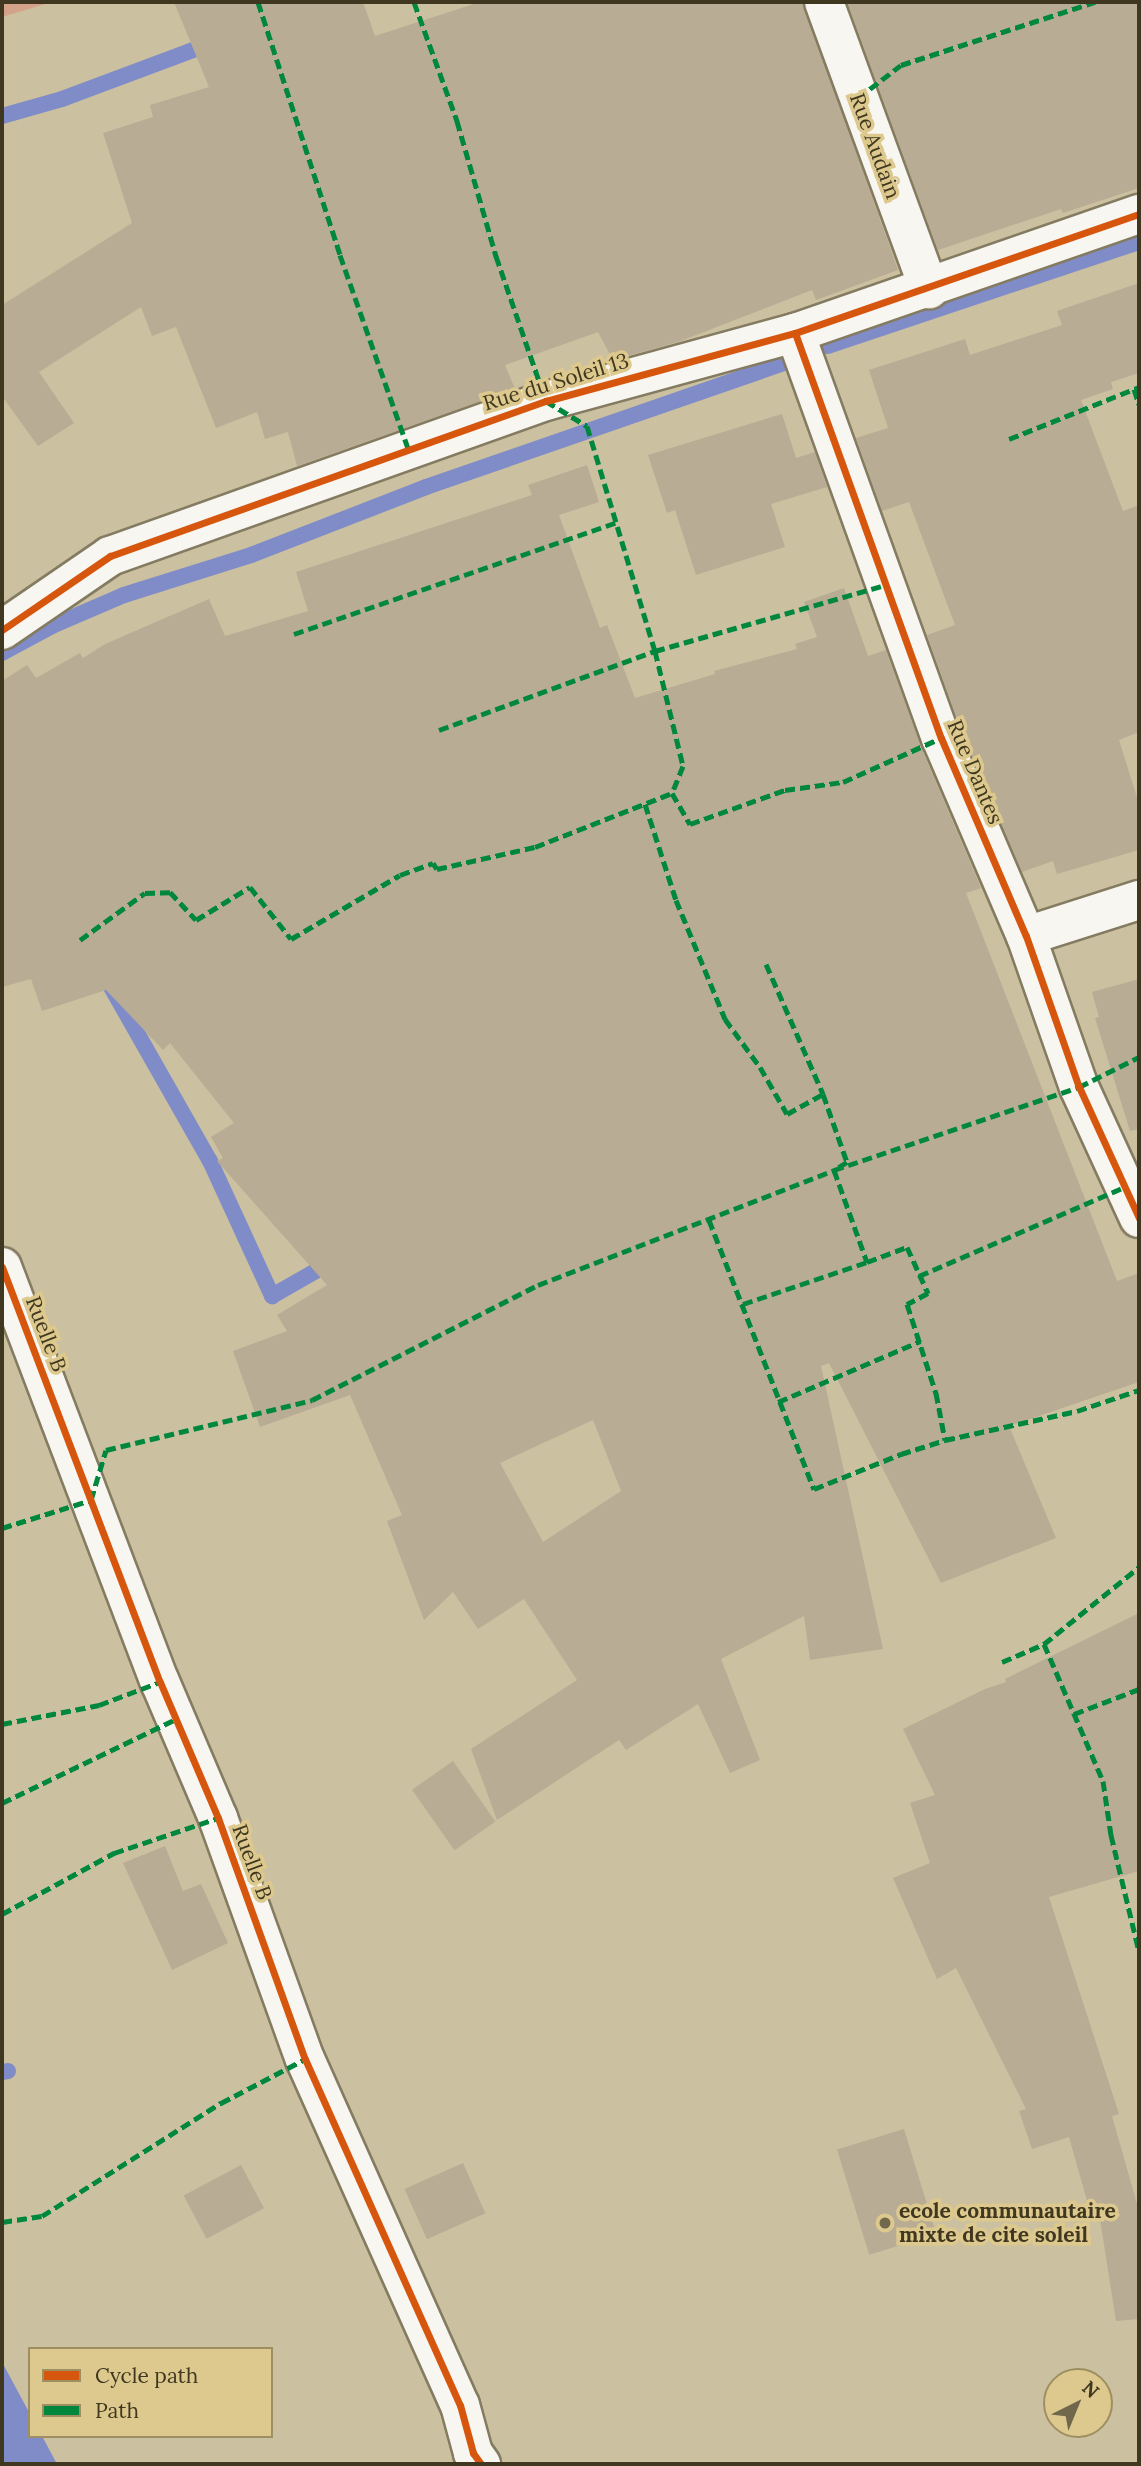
<!DOCTYPE html>
<style>
body{margin:0}
#map{position:relative;width:1141px;height:2466px;overflow:hidden;background:#cbc0a0;font-family:Lora,serif}
div>[style]{position:absolute}
.green>*{inset:0;background:#d4a189}
.water>*{inset:0;background:#808cc8}
.stream>*{height:16px;margin:-8px;padding:0 8px;transform-origin:8px;border-radius:8px;background:#808cc8}
.building>*{inset:0;background:#b8ac94;transform-origin:0 0}
.roads{filter:drop-shadow(2px 0 #847b61) drop-shadow(-2px 0 #847b61) drop-shadow(0 2px #847b61) drop-shadow(0 -2px #847b61)}
.street>*{height:38px;margin:-19px;padding:0 19px;transform-origin:19px;border-radius:19px;background:#f7f6f1}
.quiet>*{height:5px;margin-top:-2.5px;transform-origin:0;background:repeating-linear-gradient(90deg,#00873e 0 10px,transparent 0 15px)}
.cycleway>*{height:7px;margin:-3.5px;padding:0 3.5px;transform-origin:3.5px;border-radius:3.5px;background:#d7560e}
.dots>*{width:19px;height:19px;translate:-50% -50%;box-sizing:border-box;border:4px solid #ddc98e;border-radius:50%}
span{translate:-50% -50%;white-space:nowrap;text-align:center;line-height:1.15;-webkit-text-stroke:7px #ddc98e;paint-order:stroke}
.street-label{font-size:21px;color:#3f371f}
.poi-label{font-size:21px;color:#3f371f;font-weight:700}
.left{translate:0 -50%;text-align:left}
.frame{position:absolute;inset:0;border:4px solid #3f371f;pointer-events:none}
.legend{position:absolute;left:28px;top:2347px;width:245px;height:91px;box-sizing:border-box;background:#ddc98e;border:2px solid #9e8f62;margin:0;padding:9px 12px;list-style:none;font-size:21px;color:#3f371f}
.legend li{display:flex;align-items:center;gap:14px;height:35px}
.legend b{width:35px;border:2px solid #9e8f62}
.north{position:absolute;left:1043px;top:2368px;width:70px;height:70px;box-sizing:border-box;background:#ddc98e;border:2px solid #9e8f62;border-radius:50%;rotate:43deg;font-size:19px;font-weight:700;line-height:28px;text-align:center;color:#3f371f}
.north::after{content:'';display:block;margin:auto;width:24px;height:32px;background:#70674c;clip-path:polygon(50% 0,100% 100%,50% 72%,0 100%)}
</style>
<div id="map">
<div class="green">
<i style="clip-path:polygon(2px 2px,52px 2px,2px 17px)"></i>
</div>
<div class="water">
<i style="clip-path:polygon(2px 2362px,30px 2414px,30px 2436px,42px 2436px,57px 2464px,2px 2464px)"></i>
</div>
<div class="stream">
<i style="left:2px;top:116px;width:62px;rotate:-15.8deg"></i>
<i style="left:62px;top:99px;width:160px;rotate:-20.5deg"></i>
<i style="left:828px;top:346px;width:328px;rotate:-18.5deg"></i>
<i style="left:2px;top:653px;width:57px;rotate:-28.4deg"></i>
<i style="left:52px;top:626px;width:78px;rotate:-23.3deg"></i>
<i style="left:124px;top:595px;width:133px;rotate:-17.5deg"></i>
<i style="left:251px;top:555px;width:188px;rotate:-21.2deg"></i>
<i style="left:426px;top:487px;width:385px;rotate:-19.1deg"></i>
<i style="left:111px;top:987px;width:200px;rotate:60.4deg"></i>
<i style="left:210px;top:1161px;width:149px;rotate:65.3deg"></i>
<i style="left:272px;top:1296px;width:70px;rotate:-29.8deg"></i>
<i style="left:2px;top:2072px;width:6px;rotate:-9deg"></i>
</div>
<div class="building">
<i style="clip-path:polygon(174px 2px,363px 2px,375px 36px,480px 2px,803px 2px,898px 270px,816px 300px,812px 290px,678px 342px,613px 360px,598px 332px,505px 365px,515px 389px,297px 466px,288px 432px,265px 439px,257px 412px,216px 428px,176px 327px,152px 336px,141px 307px,39px 372px,74px 423px,38px 446px,2px 396px,2px 305px,132px 223px,103px 133px,153px 117px,150px 105px,209px 87px)"></i>
<i style="clip-path:polygon(847px 2px,1139px 2px,1139px 188px,1063px 213px,1061px 209px,938px 250px)"></i>
<i style="clip-path:polygon(1139px 283px,1139px 373px,1111px 382px,1113px 389px,1081px 400px,1123px 511px,1139px 505px,1139px 732px,1119px 740px,1139px 804px,1139px 850px,1057px 874px,1053px 861px,1022px 872px,961px 730px,927px 635px,955px 625px,909px 502px,882px 511px,856px 438px,888px 428px,869px 370px,965px 339px,970px 355px,1062px 325px,1057px 311px)"></i>
<i style="clip-path:polygon(782px 414px,796px 458px,815px 452px,827px 487px,771px 504px,785px 547px,696px 575px,675px 510px,667px 513px,648px 455px)"></i>
<i style="clip-path:polygon(evenodd,587px 465px,599px 502px,559px 515px,600px 628px,607px 625px,635px 698px,715px 674px,714px 671px,797px 649px,795px 644px,817px 637px,804px 602px,844px 588px,868px 656px,886px 650px,921px 747px,981px 888px,966px 893px,1117px 1281px,1139px 1273px,1139px 1382px,1009px 1426px,1056px 1538px,941px 1583px,829px 1363px,821px 1366px,883px 1649px,810px 1660px,804px 1616px,721px 1659px,760px 1760px,730px 1773px,698px 1704px,626px 1750px,619px 1740px,497px 1820px,471px 1749px,577px 1680px,524px 1599px,478px 1629px,453px 1592px,424px 1620px,387px 1521px,402px 1515px,350px 1395px,260px 1427px,233px 1351px,287px 1331px,277px 1315px,327px 1285px,217px 1161px,223px 1158px,211px 1137px,234px 1123px,170px 1043px,163px 1050px,106px 990px,42px 1011px,31px 979px,2px 987px,2px 681px,27px 665px,36px 678px,80px 653px,83px 658px,105px 644px,209px 599px,225px 636px,308px 611px,296px 572px,532px 495px,528px 485px,587px 465px,593px 1420px,621px 1491px,543px 1542px,500px 1463px,593px 1420px)"></i>
<i style="clip-path:polygon(1139px 979px,1139px 1129px,1130px 1131px,1095px 1018px,1099px 1017px,1092px 992px)"></i>
<i style="clip-path:polygon(1139px 1613px,1139px 1871px,1049px 1897px,1119px 2114px,1112px 2116px,1139px 2211px,1139px 2319px,1116px 2321px,1099px 2213px,1091px 2215px,1069px 2137px,1032px 2149px,1019px 2111px,1026px 2109px,956px 1968px,937px 1979px,893px 1878px,930px 1863px,910px 1803px,935px 1795px,903px 1729px,985px 1689px,1006px 1682px,1005px 1679px)"></i>
<i style="left:453px;top:1761px;width:74px;height:50px;rotate:55deg"></i>
<i style="clip-path:polygon(165px 1846px,183px 1891px,201px 1884px,228px 1943px,172px 1970px,123px 1863px)"></i>
<i style="left:904px;top:2129px;width:110px;height:70px;rotate:73deg"></i>
<i style="left:463px;top:2163px;width:55px;height:64px;rotate:66deg"></i>
<i style="left:241px;top:2165px;width:49px;height:65px;rotate:62deg"></i>
</div>
<div class="roads">
<div class="street">
<i style="left:824px;top:2px;width:306px;rotate:69.9deg"></i>
<i style="left:795px;top:333px;width:431px;rotate:70.2deg"></i>
<i style="left:941px;top:738px;width:215px;rotate:66.8deg"></i>
<i style="left:1026px;top:936px;width:160px;rotate:70.7deg"></i>
<i style="left:1079px;top:1087px;width:144px;rotate:65.4deg"></i>
<i style="left:2px;top:630px;width:131px;rotate:-34.4deg"></i>
<i style="left:110px;top:556px;width:463px;rotate:-19.6deg"></i>
<i style="left:546px;top:401px;width:258px;rotate:-15.3deg"></i>
<i style="left:795px;top:333px;width:364px;rotate:-19.1deg"></i>
<i style="left:1026px;top:936px;width:119px;rotate:-17.7deg"></i>
<i style="left:2px;top:1267px;width:444px;rotate:69.2deg"></i>
<i style="left:160px;top:1682px;width:148px;rotate:66.9deg"></i>
<i style="left:218px;top:1818px;width:256px;rotate:70.2deg"></i>
<i style="left:305px;top:2059px;width:379px;rotate:65.9deg"></i>
<i style="left:460px;top:2405px;width:50px;rotate:74.8deg"></i>
<i style="left:473px;top:2453px;width:14px;rotate:54deg"></i>
</div>
</div>
<div class="quiet">
<i style="left:258px;top:2px;width:266px;rotate:72deg"></i>
<i style="left:340px;top:255px;width:205px;rotate:70.6deg"></i>
<i style="left:414px;top:2px;width:127px;rotate:70.1deg"></i>
<i style="left:457px;top:121px;width:141px;rotate:73.9deg"></i>
<i style="left:496px;top:256px;width:153px;rotate:71deg"></i>
<i style="left:546px;top:401px;width:48px;rotate:31.4deg"></i>
<i style="left:587px;top:426px;width:235px;rotate:73.2deg"></i>
<i style="left:655px;top:651px;width:118px;rotate:76.3deg"></i>
<i style="left:683px;top:766px;width:29px;rotate:112deg"></i>
<i style="left:858px;top:98px;width:54px;rotate:-37.5deg"></i>
<i style="left:901px;top:65px;width:204px;rotate:-18deg"></i>
<i style="left:1134px;top:389px;width:16px;rotate:72deg"></i>
<i style="left:1009px;top:439px;width:140px;rotate:-21.8deg"></i>
<i style="left:294px;top:634px;width:340px;rotate:-19.1deg"></i>
<i style="left:439px;top:730px;width:230px;rotate:-20.1deg"></i>
<i style="left:655px;top:651px;width:239px;rotate:-16deg"></i>
<i style="left:645px;top:804px;width:101px;rotate:72.1deg"></i>
<i style="left:676px;top:900px;width:129px;rotate:67.6deg"></i>
<i style="left:725px;top:1019px;width:59px;rotate:53.9deg"></i>
<i style="left:760px;top:1067px;width:54px;rotate:60.1deg"></i>
<i style="left:787px;top:1114px;width:41px;rotate:-29.1deg"></i>
<i style="left:80px;top:940px;width:80px;rotate:-35.9deg"></i>
<i style="left:145px;top:893px;width:25px;rotate:-2deg"></i>
<i style="left:170px;top:892px;width:38px;rotate:47deg"></i>
<i style="left:196px;top:920px;width:63px;rotate:-31.4deg"></i>
<i style="left:250px;top:887px;width:66px;rotate:51.7deg"></i>
<i style="left:291px;top:939px;width:126px;rotate:-30.4deg"></i>
<i style="left:400px;top:875px;width:35px;rotate:-20deg"></i>
<i style="left:433px;top:863px;width:7px;rotate:56deg"></i>
<i style="left:437px;top:869px;width:100px;rotate:-12.7deg"></i>
<i style="left:535px;top:847px;width:147px;rotate:-21.5deg"></i>
<i style="left:672px;top:793px;width:36px;rotate:60deg"></i>
<i style="left:690px;top:824px;width:101px;rotate:-19.7deg"></i>
<i style="left:785px;top:790px;width:59px;rotate:-7.9deg"></i>
<i style="left:843px;top:782px;width:107px;rotate:-24.2deg"></i>
<i style="left:766px;top:964px;width:142px;rotate:66.3deg"></i>
<i style="left:823px;top:1094px;width:72px;rotate:70.6deg"></i>
<i style="left:847px;top:1162px;width:15px;rotate:148deg"></i>
<i style="left:834px;top:1170px;width:98px;rotate:70.3deg"></i>
<i style="left:867px;top:1262px;width:43px;rotate:-20.6deg"></i>
<i style="left:907px;top:1247px;width:51px;rotate:65.5deg"></i>
<i style="left:928px;top:1293px;width:24px;rotate:152deg"></i>
<i style="left:907px;top:1304px;width:94px;rotate:72deg"></i>
<i style="left:936px;top:1393px;width:48px;rotate:79.2deg"></i>
<i style="left:709px;top:1220px;width:289px;rotate:68.7deg"></i>
<i style="left:814px;top:1489px;width:94px;rotate:-21.9deg"></i>
<i style="left:901px;top:1454px;width:46px;rotate:-17.7deg"></i>
<i style="left:945px;top:1440px;width:135px;rotate:-12.4deg"></i>
<i style="left:1077px;top:1411px;width:65px;rotate:-18.7deg"></i>
<i style="left:919px;top:1276px;width:224px;rotate:-23.4deg"></i>
<i style="left:743px;top:1304px;width:131px;rotate:-18.7deg"></i>
<i style="left:778px;top:1402px;width:155px;rotate:-23.2deg"></i>
<i style="left:2px;top:1528px;width:93px;rotate:-17.5deg"></i>
<i style="left:91px;top:1500px;width:52px;rotate:-73.3deg"></i>
<i style="left:106px;top:1450px;width:212px;rotate:-13.6deg"></i>
<i style="left:312px;top:1400px;width:254px;rotate:-27deg"></i>
<i style="left:538px;top:1285px;width:318px;rotate:-21.2deg"></i>
<i style="left:834px;top:1170px;width:259px;rotate:-18.7deg"></i>
<i style="left:1079px;top:1087px;width:67px;rotate:-26.6deg"></i>
<i style="left:1044px;top:1644px;width:149px;rotate:66.7deg"></i>
<i style="left:1103px;top:1781px;width:55px;rotate:81.6deg"></i>
<i style="left:1111px;top:1835px;width:120px;rotate:76.5deg"></i>
<i style="left:1002px;top:1662px;width:46px;rotate:-23.2deg"></i>
<i style="left:1044px;top:1644px;width:122px;rotate:-39deg"></i>
<i style="left:1074px;top:1714px;width:70px;rotate:-21deg"></i>
<i style="left:2px;top:1724px;width:99px;rotate:-11.1deg"></i>
<i style="left:99px;top:1705px;width:65px;rotate:-20.7deg"></i>
<i style="left:2px;top:1803px;width:195px;rotate:-25.8deg"></i>
<i style="left:2px;top:1914px;width:128px;rotate:-28.6deg"></i>
<i style="left:114px;top:1853px;width:110px;rotate:-18.6deg"></i>
<i style="left:2px;top:2222px;width:40px;rotate:-8.5deg"></i>
<i style="left:42px;top:2216px;width:212px;rotate:-32.3deg"></i>
<i style="left:221px;top:2103px;width:95px;rotate:-27.6deg"></i>
</div>
<div class="cycleway">
<i style="left:795px;top:333px;width:431px;rotate:70.2deg"></i>
<i style="left:941px;top:738px;width:215px;rotate:66.8deg"></i>
<i style="left:1026px;top:936px;width:160px;rotate:70.7deg"></i>
<i style="left:1079px;top:1087px;width:144px;rotate:65.4deg"></i>
<i style="left:2px;top:630px;width:131px;rotate:-34.4deg"></i>
<i style="left:110px;top:556px;width:463px;rotate:-19.6deg"></i>
<i style="left:546px;top:401px;width:258px;rotate:-15.3deg"></i>
<i style="left:795px;top:333px;width:364px;rotate:-19.1deg"></i>
<i style="left:2px;top:1267px;width:444px;rotate:69.2deg"></i>
<i style="left:160px;top:1682px;width:148px;rotate:66.9deg"></i>
<i style="left:218px;top:1818px;width:256px;rotate:70.2deg"></i>
<i style="left:305px;top:2059px;width:379px;rotate:65.9deg"></i>
<i style="left:460px;top:2405px;width:50px;rotate:74.8deg"></i>
<i style="left:473px;top:2453px;width:14px;rotate:54deg"></i>
</div>
<div class="dots">
<i style="left:885px;top:2223px;background:#70674c"></i>
</div>
<div class="street-label">
<span style="left:875px;top:146px;rotate:70deg">Rue Audain</span>
<span style="left:556px;top:382px;rotate:-17deg">Rue du Soleil 13</span>
<span style="left:975px;top:772px;rotate:67deg">Rue Dantes</span>
<span style="left:46px;top:1334px;rotate:69deg">Ruelle B</span>
<span style="left:252px;top:1862px;rotate:70deg">Ruelle B</span>
</div>
<div class="poi-label">
<span class="left" style="left:899px;top:2223px">ecole communautaire<br>mixte de cite soleil</span>
</div>
<div class="frame"></div>
<ul class="legend">
<li><b style="height:9px;background:#d7560e"></b>Cycle path</li>
<li><b style="height:9px;background:#00873e"></b>Path</li>
</ul>
<div class="north">N</div>
</div>
